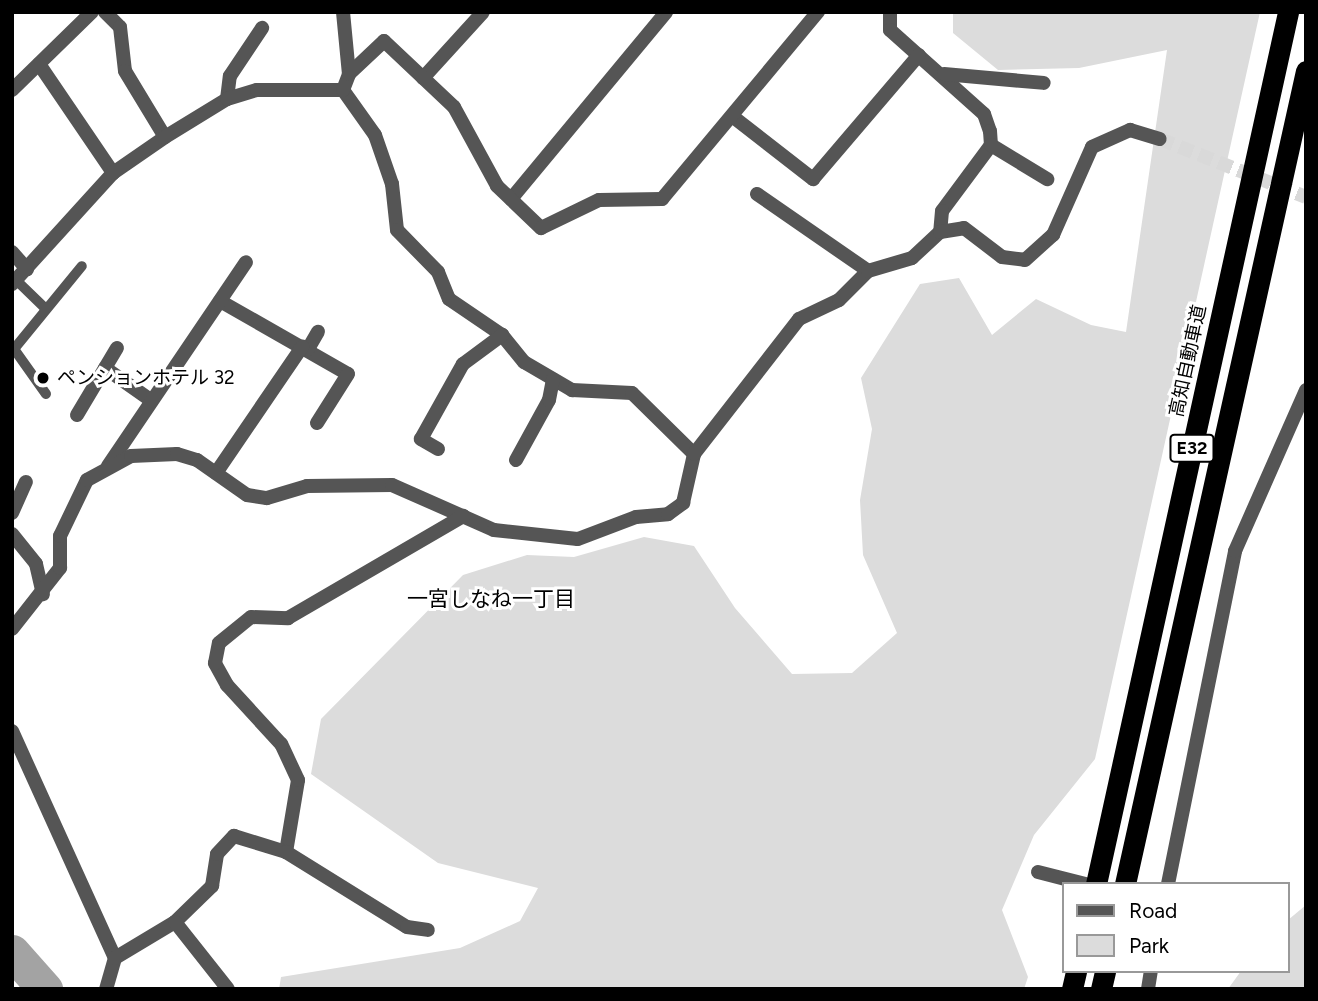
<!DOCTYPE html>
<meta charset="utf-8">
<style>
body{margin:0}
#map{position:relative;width:1318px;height:1001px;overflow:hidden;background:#fff;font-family:Figtree,"Noto Sans JP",sans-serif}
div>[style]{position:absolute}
.green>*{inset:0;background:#dcdcdc}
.river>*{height:35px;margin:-17.5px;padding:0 17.5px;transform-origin:17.5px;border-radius:17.5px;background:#a3a3a3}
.minor-tunnel>*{height:14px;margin-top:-7px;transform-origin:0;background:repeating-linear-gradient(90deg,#d9d9d9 0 14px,transparent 0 21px)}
.service>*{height:10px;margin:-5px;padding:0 5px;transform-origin:5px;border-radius:5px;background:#555}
.minor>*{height:14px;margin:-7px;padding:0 7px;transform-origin:7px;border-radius:7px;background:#555}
.motorway>*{height:21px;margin:-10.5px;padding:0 10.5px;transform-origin:10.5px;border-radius:10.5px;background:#000}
.dots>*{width:19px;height:19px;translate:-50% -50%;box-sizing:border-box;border:4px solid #fff;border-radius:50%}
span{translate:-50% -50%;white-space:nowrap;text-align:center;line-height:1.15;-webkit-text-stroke:6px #fff;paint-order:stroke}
.shield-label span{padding:2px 5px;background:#fff;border:2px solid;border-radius:5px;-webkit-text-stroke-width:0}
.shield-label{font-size:18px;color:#000;font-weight:700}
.street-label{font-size:19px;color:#000}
.poi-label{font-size:19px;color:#000}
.left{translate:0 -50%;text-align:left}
.neighbourhood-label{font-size:21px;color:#000}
.frame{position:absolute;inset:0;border:14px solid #000;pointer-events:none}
.legend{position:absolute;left:1062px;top:882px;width:228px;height:91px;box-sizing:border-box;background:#fff;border:2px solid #999;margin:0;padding:9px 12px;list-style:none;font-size:21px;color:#000}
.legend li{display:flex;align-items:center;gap:14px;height:35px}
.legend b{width:35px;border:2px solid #999}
</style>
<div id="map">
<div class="green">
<i style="clip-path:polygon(953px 12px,1260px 12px,1095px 759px,1034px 835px,1002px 910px,1028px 977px,1024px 989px,279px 989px,281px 977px,460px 948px,520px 921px,538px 888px,438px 863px,311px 774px,321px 719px,463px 575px,527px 555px,574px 557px,644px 537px,694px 546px,735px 608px,792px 674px,852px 673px,897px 633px,863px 555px,860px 500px,872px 429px,861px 378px,920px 284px,959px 278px,992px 335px,1036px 299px,1091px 325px,1126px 332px,1167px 50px,1079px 68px,998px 70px,953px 33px)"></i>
<i style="clip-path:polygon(1306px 905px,1306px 989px,1228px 989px,1241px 971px,1288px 971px,1288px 920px)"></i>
</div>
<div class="river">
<i style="left:12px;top:952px;width:50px;rotate:48.3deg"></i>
</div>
<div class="minor-tunnel">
<i style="left:1160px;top:139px;width:157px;rotate:21.7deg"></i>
</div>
<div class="service">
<i style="left:16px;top:280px;width:40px;rotate:44deg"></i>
<i style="left:46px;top:394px;width:55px;rotate:-125.4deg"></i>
<i style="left:14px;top:349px;width:107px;rotate:-50.7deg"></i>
</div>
<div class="minor">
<i style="left:105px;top:12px;width:21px;rotate:45deg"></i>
<i style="left:120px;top:27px;width:44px;rotate:83.5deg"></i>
<i style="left:125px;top:71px;width:77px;rotate:58.8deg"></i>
<i style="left:343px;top:12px;width:62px;rotate:84.5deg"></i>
<i style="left:890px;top:12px;width:18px;rotate:90deg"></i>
<i style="left:890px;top:30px;width:126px;rotate:41.8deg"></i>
<i style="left:984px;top:114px;width:18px;rotate:71deg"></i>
<i style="left:990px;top:131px;width:14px;rotate:86deg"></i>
<i style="left:991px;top:145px;width:82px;rotate:126.6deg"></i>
<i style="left:942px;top:211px;width:21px;rotate:95deg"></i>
<i style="left:39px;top:64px;width:132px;rotate:55.8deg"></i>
<i style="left:944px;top:74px;width:100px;rotate:5.1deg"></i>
<i style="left:423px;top:78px;width:89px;rotate:-47.7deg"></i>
<i style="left:12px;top:90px;width:112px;rotate:-44.3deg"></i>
<i style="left:343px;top:90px;width:55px;rotate:54.6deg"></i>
<i style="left:375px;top:135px;width:52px;rotate:70.9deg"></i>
<i style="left:392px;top:184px;width:46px;rotate:83.8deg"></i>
<i style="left:397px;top:230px;width:59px;rotate:45.7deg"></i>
<i style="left:438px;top:272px;width:29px;rotate:68deg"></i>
<i style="left:449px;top:299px;width:64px;rotate:34.2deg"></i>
<i style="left:502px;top:335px;width:35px;rotate:51deg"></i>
<i style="left:524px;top:362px;width:56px;rotate:30.3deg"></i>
<i style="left:572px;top:390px;width:60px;rotate:2.9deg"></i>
<i style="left:632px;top:393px;width:87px;rotate:44.5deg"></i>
<i style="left:227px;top:99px;width:23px;rotate:-83deg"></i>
<i style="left:230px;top:76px;width:58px;rotate:-56.3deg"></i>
<i style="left:732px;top:116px;width:103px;rotate:37.9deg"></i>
<i style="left:813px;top:179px;width:163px;rotate:-49.5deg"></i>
<i style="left:991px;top:145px;width:66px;rotate:31.3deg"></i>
<i style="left:757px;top:194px;width:135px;rotate:34.7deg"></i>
<i style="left:511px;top:199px;width:243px;rotate:-50.3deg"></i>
<i style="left:12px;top:252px;width:23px;rotate:49deg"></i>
<i style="left:12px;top:284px;width:150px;rotate:-47.7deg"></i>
<i style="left:113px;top:173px;width:63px;rotate:-34.7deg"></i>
<i style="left:165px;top:137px;width:73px;rotate:-31.5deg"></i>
<i style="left:227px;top:99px;width:31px;rotate:-17deg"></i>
<i style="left:257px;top:90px;width:86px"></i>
<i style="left:343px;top:90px;width:17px;rotate:-69deg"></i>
<i style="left:349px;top:74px;width:48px;rotate:-43.3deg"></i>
<i style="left:384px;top:41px;width:96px;rotate:43.3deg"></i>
<i style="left:454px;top:107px;width:90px;rotate:61.4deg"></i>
<i style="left:497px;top:186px;width:61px;rotate:43.7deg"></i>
<i style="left:541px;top:228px;width:64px;rotate:-25.8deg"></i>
<i style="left:599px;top:200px;width:63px;rotate:-0.9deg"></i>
<i style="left:662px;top:199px;width:244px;rotate:-50.2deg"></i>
<i style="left:220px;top:301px;width:147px;rotate:29.7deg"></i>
<i style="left:348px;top:374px;width:58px;rotate:122.3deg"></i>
<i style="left:308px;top:349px;width:20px;rotate:-60deg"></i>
<i style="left:105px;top:368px;width:57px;rotate:35.1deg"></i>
<i style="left:77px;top:415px;width:78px;rotate:-59.2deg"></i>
<i style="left:438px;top:449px;width:20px;rotate:-150deg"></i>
<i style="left:421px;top:439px;width:86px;rotate:-60.8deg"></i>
<i style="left:463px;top:364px;width:49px;rotate:-36.6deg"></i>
<i style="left:516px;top:460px;width:68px;rotate:-61.2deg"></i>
<i style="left:549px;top:400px;width:21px;rotate:-79deg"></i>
<i style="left:108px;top:466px;width:246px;rotate:-55.9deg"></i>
<i style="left:216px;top:473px;width:153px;rotate:-55.7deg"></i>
<i style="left:12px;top:513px;width:34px;rotate:-66deg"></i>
<i style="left:12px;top:534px;width:38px;rotate:51deg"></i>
<i style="left:36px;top:564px;width:31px;rotate:77deg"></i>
<i style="left:12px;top:629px;width:78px;rotate:-51.8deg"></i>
<i style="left:60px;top:568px;width:32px;rotate:-90deg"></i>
<i style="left:60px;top:536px;width:62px;rotate:-64.3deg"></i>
<i style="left:87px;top:480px;width:50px;rotate:-28.6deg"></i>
<i style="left:131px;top:456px;width:46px;rotate:-2.5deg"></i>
<i style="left:177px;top:454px;width:21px;rotate:17deg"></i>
<i style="left:197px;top:460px;width:61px;rotate:35deg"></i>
<i style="left:247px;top:495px;width:20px;rotate:9deg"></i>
<i style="left:267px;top:498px;width:42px;rotate:-16.7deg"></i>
<i style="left:307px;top:486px;width:85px;rotate:-0.7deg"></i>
<i style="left:392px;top:485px;width:111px;rotate:23.8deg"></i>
<i style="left:494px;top:530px;width:84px;rotate:6.1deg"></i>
<i style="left:578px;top:539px;width:62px;rotate:-20.8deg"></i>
<i style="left:636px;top:517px;width:32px;rotate:-5deg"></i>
<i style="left:668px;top:514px;width:19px;rotate:-36deg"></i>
<i style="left:683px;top:503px;width:50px;rotate:-77.3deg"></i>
<i style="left:694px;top:454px;width:171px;rotate:-52.1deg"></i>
<i style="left:799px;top:319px;width:44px;rotate:-25.4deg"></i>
<i style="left:839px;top:300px;width:41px;rotate:-45deg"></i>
<i style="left:868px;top:271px;width:46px;rotate:-16.5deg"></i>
<i style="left:912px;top:258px;width:38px;rotate:-43deg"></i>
<i style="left:940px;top:232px;width:24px;rotate:-9deg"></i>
<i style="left:964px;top:228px;width:48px;rotate:37.3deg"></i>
<i style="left:1002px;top:257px;width:23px;rotate:7deg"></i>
<i style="left:1025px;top:260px;width:38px;rotate:-42deg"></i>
<i style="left:1053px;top:235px;width:96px;rotate:-66.1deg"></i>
<i style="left:1092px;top:147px;width:42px;rotate:-24.1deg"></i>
<i style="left:1130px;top:130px;width:31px;rotate:17deg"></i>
<i style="left:12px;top:731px;width:249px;rotate:65.6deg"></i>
<i style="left:115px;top:958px;width:32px;rotate:106deg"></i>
<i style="left:286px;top:852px;width:73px;rotate:-80.5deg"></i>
<i style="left:298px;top:780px;width:40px;rotate:-115deg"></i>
<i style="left:281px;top:744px;width:80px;rotate:-132.5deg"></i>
<i style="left:227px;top:685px;width:25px;rotate:-119deg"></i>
<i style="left:215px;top:663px;width:20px;rotate:-79deg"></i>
<i style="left:219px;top:643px;width:41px;rotate:-39.1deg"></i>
<i style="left:251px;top:617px;width:37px;rotate:2deg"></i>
<i style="left:288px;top:618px;width:203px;rotate:-30.2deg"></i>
<i style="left:1038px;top:872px;width:49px;rotate:14.3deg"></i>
<i style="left:1168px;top:884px;width:340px;rotate:-78.6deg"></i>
<i style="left:1235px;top:551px;width:176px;rotate:-66.2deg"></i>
<i style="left:175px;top:922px;width:52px;rotate:-44.2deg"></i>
<i style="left:212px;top:886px;width:32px;rotate:-81deg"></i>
<i style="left:217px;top:854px;width:25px;rotate:-47deg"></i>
<i style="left:234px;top:836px;width:54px;rotate:17.1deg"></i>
<i style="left:286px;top:852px;width:142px;rotate:31.8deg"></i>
<i style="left:407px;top:927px;width:21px;rotate:8deg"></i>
<i style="left:115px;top:958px;width:70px;rotate:-31deg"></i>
<i style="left:175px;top:922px;width:85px;rotate:51.7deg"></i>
<i style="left:1148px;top:989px;width:18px;rotate:-81deg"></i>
</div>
<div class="motorway">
<i style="left:1096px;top:884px;width:893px;rotate:-77.58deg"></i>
<i style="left:1125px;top:884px;width:833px;rotate:-77.45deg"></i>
<i style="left:1072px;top:989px;width:18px;rotate:-77deg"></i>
<i style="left:1101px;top:989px;width:18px;rotate:-77deg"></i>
</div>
<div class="dots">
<i style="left:43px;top:378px;background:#000"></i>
</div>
<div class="shield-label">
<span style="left:1192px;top:448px">E32</span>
</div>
<div class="street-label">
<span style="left:1188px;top:361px;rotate:-78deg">高知自動車道</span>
</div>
<div class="poi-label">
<span class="left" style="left:57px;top:378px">ペンションホテル 32</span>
</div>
<div class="neighbourhood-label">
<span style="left:491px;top:599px">一宮しなね一丁目</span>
</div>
<div class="frame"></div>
<ul class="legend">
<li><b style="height:9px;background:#555"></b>Road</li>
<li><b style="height:19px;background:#dcdcdc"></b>Park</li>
</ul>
</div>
